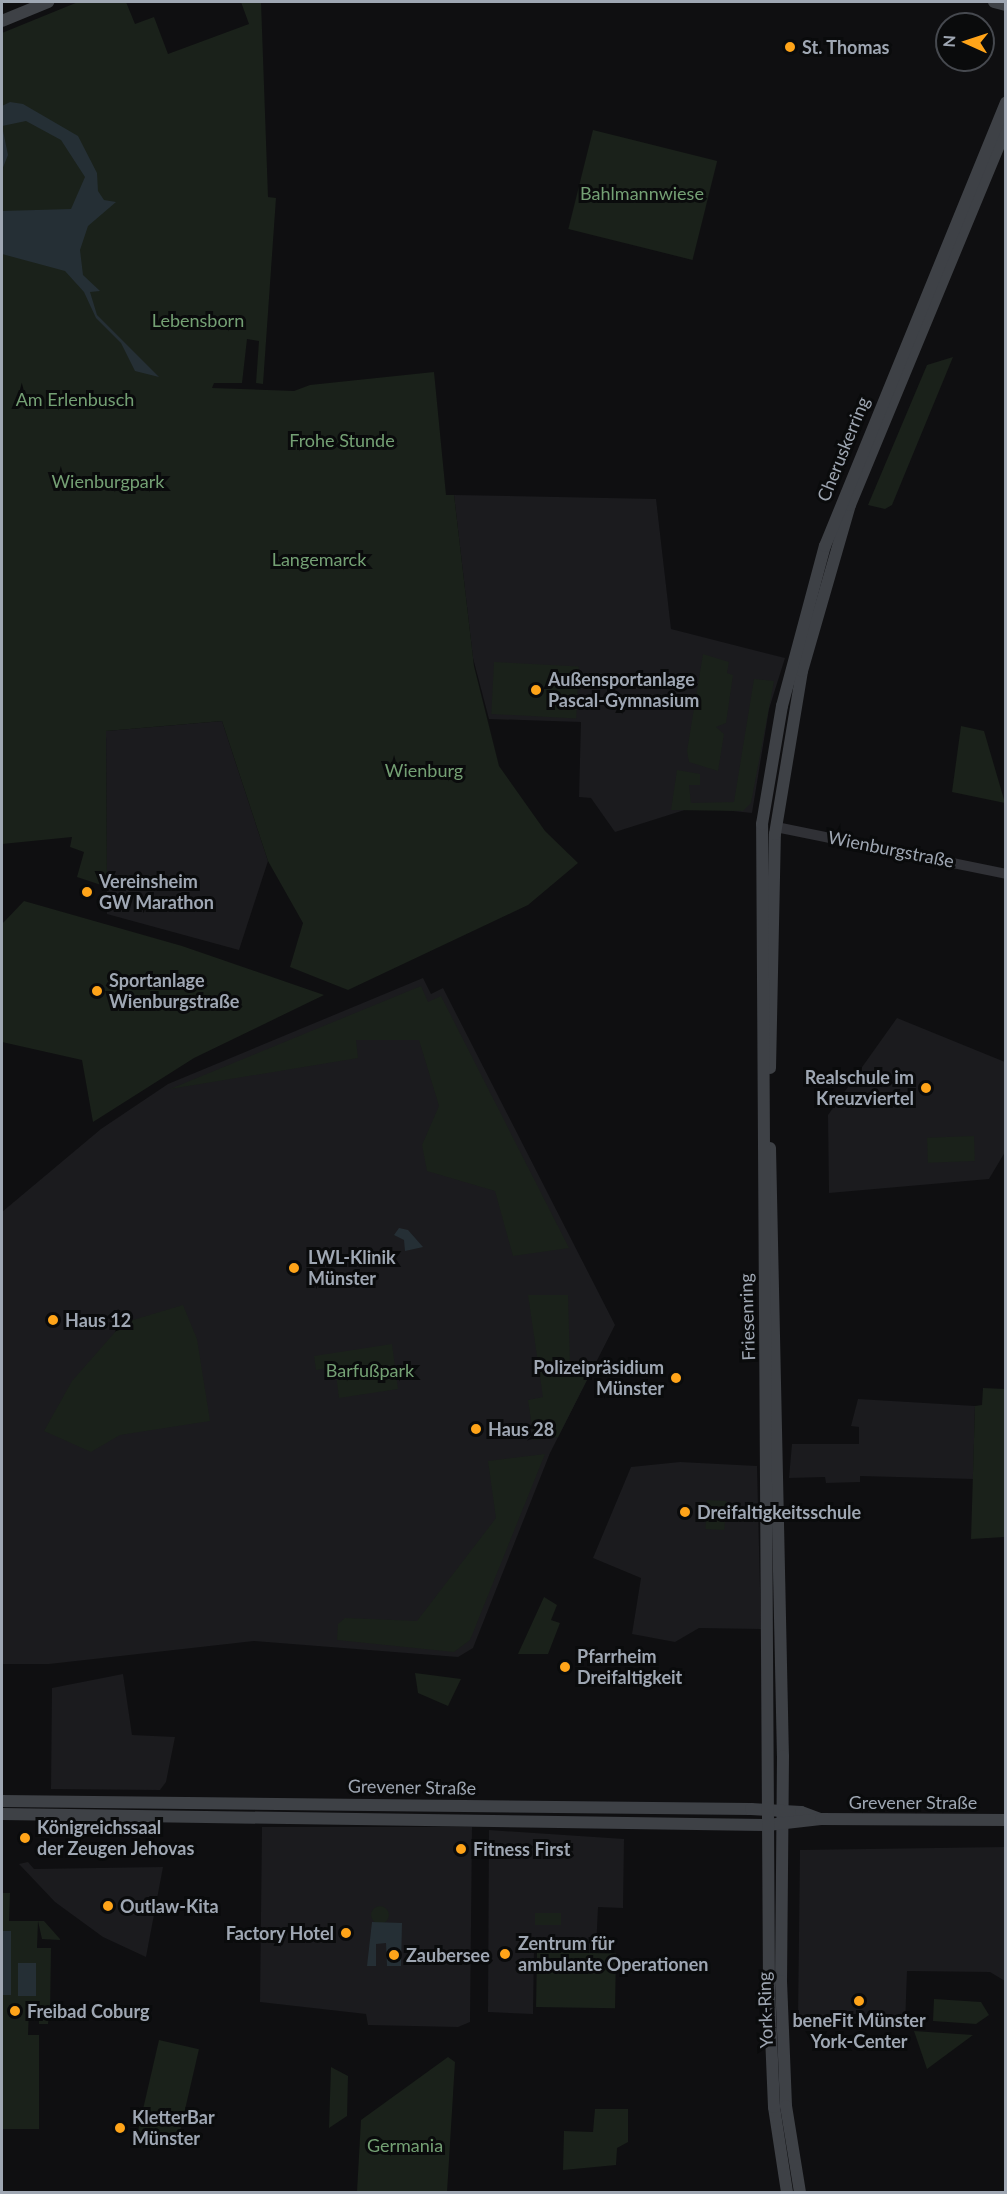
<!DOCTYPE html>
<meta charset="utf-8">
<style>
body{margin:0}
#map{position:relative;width:1007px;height:2194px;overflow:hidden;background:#0f0f11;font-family:Lato,sans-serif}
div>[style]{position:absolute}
.built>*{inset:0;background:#1b1b1e}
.green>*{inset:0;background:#1a211a;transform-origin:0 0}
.round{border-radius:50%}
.water>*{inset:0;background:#252f35;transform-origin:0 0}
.tertiary>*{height:10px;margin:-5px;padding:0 5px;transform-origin:5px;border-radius:5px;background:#303136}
.secondary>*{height:12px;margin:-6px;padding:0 6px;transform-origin:6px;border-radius:6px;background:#3e4146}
.dots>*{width:16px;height:16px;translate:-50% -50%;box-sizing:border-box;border:3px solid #0a0b0c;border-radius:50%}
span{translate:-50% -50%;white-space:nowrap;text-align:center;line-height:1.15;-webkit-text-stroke:6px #0a0b0c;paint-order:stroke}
.poi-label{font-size:18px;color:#9fa7b3;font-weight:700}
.left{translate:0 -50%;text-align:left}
.right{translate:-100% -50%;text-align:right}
.park-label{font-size:18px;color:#74a074}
.street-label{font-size:18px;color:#9fa7b3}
.frame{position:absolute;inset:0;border:3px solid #9fa7b3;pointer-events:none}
.north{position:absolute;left:935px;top:12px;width:60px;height:60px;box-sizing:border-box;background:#0a0b0c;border:2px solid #46494f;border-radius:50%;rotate:273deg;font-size:16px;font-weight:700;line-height:24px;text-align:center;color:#9fa7b3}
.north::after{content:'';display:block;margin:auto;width:21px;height:27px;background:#ffa419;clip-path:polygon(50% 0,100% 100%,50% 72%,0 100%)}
</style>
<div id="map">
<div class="built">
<i style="clip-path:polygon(454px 495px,656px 499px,671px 629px,785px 658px,769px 709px,752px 813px,694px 807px,615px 832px,591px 798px,579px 797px,581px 722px,489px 719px,473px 658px)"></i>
<i style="clip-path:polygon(222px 721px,268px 861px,239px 950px,107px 914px,106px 731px)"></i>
<i style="clip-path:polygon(423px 978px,431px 994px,443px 988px,615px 1325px,550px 1453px,473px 1648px,458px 1657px,254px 1641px,49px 1664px,2px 1664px,2px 1212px,101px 1129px,168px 1084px)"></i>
<i style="clip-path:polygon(897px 1018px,1005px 1062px,1005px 1152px,989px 1179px,829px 1193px,828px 1115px)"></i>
<i style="clip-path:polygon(858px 1399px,975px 1406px,973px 1479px,860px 1476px,860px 1482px,826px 1483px,825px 1477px,789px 1478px,792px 1444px,859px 1444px,859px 1427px,851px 1426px)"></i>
<i style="clip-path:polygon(680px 1462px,757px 1466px,761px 1629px,699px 1628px,675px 1642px,632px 1634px,641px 1578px,593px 1558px,631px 1467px)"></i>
<i style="clip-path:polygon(123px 1674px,132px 1735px,175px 1737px,166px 1782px,160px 1790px,51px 1789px,52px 1688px)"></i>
<i style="clip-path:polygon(262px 1827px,472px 1827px,470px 2022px,458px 2027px,368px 2025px,366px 2014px,260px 2002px)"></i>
<i style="clip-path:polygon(489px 1830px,624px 1839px,623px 1908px,598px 1907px,596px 1950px,534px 1949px,533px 2014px,488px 2012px)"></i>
<i style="clip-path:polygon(1005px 1847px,1005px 1981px,990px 1972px,907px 1971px,905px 2026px,798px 2019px,800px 1850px)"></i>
<i style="clip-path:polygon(28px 1862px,34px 1869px,163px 1867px,146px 1957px,103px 1937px,55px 1902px,19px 1864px)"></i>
</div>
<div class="green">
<i style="clip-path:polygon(78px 2px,126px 2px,135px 24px,154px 17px,168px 54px,249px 24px,241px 2px,261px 2px,268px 197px,276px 198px,263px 384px,256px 383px,259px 341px,247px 339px,242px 383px,214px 383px,212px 388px,294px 391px,310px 385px,434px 372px,446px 495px,454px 495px,474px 666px,499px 766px,545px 831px,578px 863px,528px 905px,348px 990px,290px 967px,303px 923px,268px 861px,222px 721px,106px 731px,107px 887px,77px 877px,84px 852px,70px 847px,72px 837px,2px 844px,2px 33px)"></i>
<i style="left:593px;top:130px;width:128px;height:102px;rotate:14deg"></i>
<i style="clip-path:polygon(953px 357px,892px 505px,885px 509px,868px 505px,927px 365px)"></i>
<i style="clip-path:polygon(703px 654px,729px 662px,727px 673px,733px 675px,726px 723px,716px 727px,724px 734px,718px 771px,689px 762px,687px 751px)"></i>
<i style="left:494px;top:662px;width:85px;height:52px;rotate:3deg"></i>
<i style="clip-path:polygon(754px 679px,774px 681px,751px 803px,743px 811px,671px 810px,677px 770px,700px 774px,700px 785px,689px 785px,691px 803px,734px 802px)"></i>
<i style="clip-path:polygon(961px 726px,984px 731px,1005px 803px,952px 792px)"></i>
<i style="clip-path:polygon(24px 901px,182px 946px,324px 995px,194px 1058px,93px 1122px,82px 1060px,2px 1042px,2px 924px)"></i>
<i style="clip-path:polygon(421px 986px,428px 1002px,441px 996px,569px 1248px,513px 1256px,495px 1191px,427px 1171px,422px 1145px,439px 1106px,419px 1040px,356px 1040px,358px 1058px,170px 1089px)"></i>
<i style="left:974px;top:1136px;width:25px;height:47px;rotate:88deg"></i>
<i style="clip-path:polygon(528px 1295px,568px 1295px,570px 1364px,595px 1364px,558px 1437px,534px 1440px,528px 1400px,543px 1397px)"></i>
<i style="clip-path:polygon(183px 1305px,197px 1339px,210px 1421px,120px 1435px,91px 1452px,44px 1431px,72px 1381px,123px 1323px)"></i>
<i style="clip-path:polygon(392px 1344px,398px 1389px,339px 1398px,335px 1367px,316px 1370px,314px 1356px)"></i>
<i style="clip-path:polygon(983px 1388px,1005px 1389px,1005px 1537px,971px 1539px,975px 1406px,982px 1405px)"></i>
<i style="clip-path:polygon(545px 1454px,470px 1640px,454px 1652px,337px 1640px,338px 1624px,345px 1618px,417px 1621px,496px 1518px,488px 1461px)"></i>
<i style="left:707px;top:1500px;width:19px;height:29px;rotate:3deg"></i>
<i style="clip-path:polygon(544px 1597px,557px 1605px,551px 1620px,560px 1623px,548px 1654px,518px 1654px)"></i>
<i style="clip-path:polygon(415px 1673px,461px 1679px,448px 1706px,418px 1693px)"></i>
<i style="clip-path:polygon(evenodd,2px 1893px,10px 1893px,9px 1921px,44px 1921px,60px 1939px,59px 2014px,49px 2014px,48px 2024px,39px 2024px,39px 2129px,2px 2129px,2px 1995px,10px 1995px,11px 1931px,2px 1931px,2px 1893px,38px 1921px,42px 1939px,60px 1940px,59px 2014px,50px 2014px,51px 1948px,37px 1948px,38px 1921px,2px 1893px,29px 2009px,39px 2009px,39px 2035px,28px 2035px,29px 2009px)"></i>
<i class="round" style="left:371px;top:1906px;width:18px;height:18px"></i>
<i style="left:535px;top:1913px;width:26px;height:12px"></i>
<i style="left:537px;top:1952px;width:79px;height:55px;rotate:1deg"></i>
<i style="clip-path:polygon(934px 1999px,981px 2002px,989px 2015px,976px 2024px,933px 2021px)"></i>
<i style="clip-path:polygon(914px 2031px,973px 2035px,927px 2069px)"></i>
<i style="left:159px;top:2040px;width:41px;height:102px;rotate:13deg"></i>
<i style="clip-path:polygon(448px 2057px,455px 2062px,447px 2192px,357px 2192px,361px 2120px)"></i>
<i style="clip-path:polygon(331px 2067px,348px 2076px,347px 2116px,329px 2128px)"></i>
<i style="clip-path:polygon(595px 2109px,628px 2109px,628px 2142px,617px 2148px,616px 2165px,563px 2170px,564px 2131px,593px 2132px)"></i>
</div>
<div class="water">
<i style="clip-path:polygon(10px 102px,23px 104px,78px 136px,97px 173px,98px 191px,104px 200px,116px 202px,88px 226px,80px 250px,83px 275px,100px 291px,90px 292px,97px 315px,159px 377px,135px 371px,121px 343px,96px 318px,84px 292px,65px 271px,2px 254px,2px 211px,71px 209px,85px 177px,61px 140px,26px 121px,2px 126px,8px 155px,2px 170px,2px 106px)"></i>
<i style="clip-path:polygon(399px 1228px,408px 1230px,423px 1247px,405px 1251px,404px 1240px,394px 1235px)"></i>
<i style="clip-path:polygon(372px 1922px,402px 1923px,401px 1966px,387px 1966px,386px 1943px,376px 1944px,376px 1966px,367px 1966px)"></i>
<i style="left:2px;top:1931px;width:9px;height:64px"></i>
<i style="left:18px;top:1963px;width:18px;height:33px"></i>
</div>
<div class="tertiary">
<i style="left:776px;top:827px;width:235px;rotate:11.5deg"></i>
</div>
<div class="secondary">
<i style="left:994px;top:2px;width:12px;rotate:14deg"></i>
<i style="left:2px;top:21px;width:50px;rotate:-22.4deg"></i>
<i style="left:770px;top:1068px;width:234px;rotate:-88.8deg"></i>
<i style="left:775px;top:834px;width:165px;rotate:-80.6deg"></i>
<i style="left:802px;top:671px;width:173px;rotate:-73.9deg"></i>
<i style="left:850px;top:505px;width:408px;rotate:-67.5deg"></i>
<i style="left:770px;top:1148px;width:608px;rotate:88.78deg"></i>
<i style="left:783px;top:1756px;width:225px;rotate:90.5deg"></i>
<i style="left:781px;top:1981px;width:125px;rotate:87.7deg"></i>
<i style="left:786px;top:2106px;width:87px;rotate:80.8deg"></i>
<i style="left:2px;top:1801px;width:749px;rotate:0.61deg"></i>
<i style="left:751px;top:1809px;width:50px;rotate:3.4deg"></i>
<i style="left:801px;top:1812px;width:20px;rotate:20deg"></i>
<i style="left:2px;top:1814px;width:766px;rotate:0.82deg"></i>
<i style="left:768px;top:1825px;width:53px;rotate:-6.5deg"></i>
<i style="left:821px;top:1819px;width:185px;rotate:0.3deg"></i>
<i style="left:787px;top:2192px;width:86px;rotate:-98.7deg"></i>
<i style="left:774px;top:2107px;width:119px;rotate:-92.4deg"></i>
<i style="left:769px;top:1988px;width:1164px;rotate:-90.34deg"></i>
<i style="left:762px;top:824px;width:120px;rotate:-80.4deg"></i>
<i style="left:782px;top:706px;width:166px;rotate:-75deg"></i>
<i style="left:825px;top:546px;width:479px;rotate:-67.8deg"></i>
</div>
<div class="dots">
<i style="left:790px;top:47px;background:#ffa419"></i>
<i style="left:536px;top:690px;background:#ffa419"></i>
<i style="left:87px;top:892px;background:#ffa419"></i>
<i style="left:97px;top:991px;background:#ffa419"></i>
<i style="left:926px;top:1088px;background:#ffa419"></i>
<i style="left:294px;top:1268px;background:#ffa419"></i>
<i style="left:53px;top:1320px;background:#ffa419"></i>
<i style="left:676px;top:1378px;background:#ffa419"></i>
<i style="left:476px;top:1429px;background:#ffa419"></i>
<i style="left:685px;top:1512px;background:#ffa419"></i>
<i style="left:565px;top:1667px;background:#ffa419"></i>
<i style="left:25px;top:1838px;background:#ffa419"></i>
<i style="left:461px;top:1849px;background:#ffa419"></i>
<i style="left:108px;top:1906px;background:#ffa419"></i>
<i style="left:346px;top:1933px;background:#ffa419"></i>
<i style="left:505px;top:1954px;background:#ffa419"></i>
<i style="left:394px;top:1955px;background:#ffa419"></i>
<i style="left:859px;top:2001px;background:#ffa419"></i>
<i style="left:15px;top:2011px;background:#ffa419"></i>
<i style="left:120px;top:2128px;background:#ffa419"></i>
</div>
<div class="poi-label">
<span class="left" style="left:802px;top:47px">St. Thomas</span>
<span class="left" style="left:548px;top:690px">Außensportanlage<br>Pascal-Gymnasium</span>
<span class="left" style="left:99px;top:892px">Vereinsheim<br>GW Marathon</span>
<span class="left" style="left:109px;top:991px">Sportanlage<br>Wienburgstraße</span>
<span class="right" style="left:914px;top:1088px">Realschule im<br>Kreuzviertel</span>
<span class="left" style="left:308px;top:1268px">LWL-Klinik<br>Münster</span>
<span class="left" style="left:65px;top:1320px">Haus 12</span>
<span class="right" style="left:664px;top:1378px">Polizeipräsidium<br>Münster</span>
<span class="left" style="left:488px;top:1429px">Haus 28</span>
<span class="left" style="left:697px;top:1512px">Dreifaltigkeitsschule</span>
<span class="left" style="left:577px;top:1667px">Pfarrheim<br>Dreifaltigkeit</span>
<span class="left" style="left:37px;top:1838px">Königreichssaal<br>der Zeugen Jehovas</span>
<span class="left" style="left:473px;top:1849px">Fitness First</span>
<span class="left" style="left:120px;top:1906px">Outlaw-Kita</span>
<span class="right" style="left:334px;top:1933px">Factory Hotel</span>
<span class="left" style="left:518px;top:1954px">Zentrum für<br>ambulante Operationen</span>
<span class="left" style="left:406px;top:1955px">Zaubersee</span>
<span class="left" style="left:27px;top:2011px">Freibad Coburg</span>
<span style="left:859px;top:2031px">beneFit Münster<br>York-Center</span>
<span class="left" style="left:132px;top:2128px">KletterBar<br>Münster</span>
</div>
<div class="park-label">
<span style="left:642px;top:193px">Bahlmannwiese</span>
<span style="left:198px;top:320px">Lebensborn</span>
<span style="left:75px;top:399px">Am Erlenbusch</span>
<span style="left:342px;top:440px">Frohe Stunde</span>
<span style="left:108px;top:481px">Wienburgpark</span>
<span style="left:319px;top:559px">Langemarck</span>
<span style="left:424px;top:770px">Wienburg</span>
<span style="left:370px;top:1370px">Barfußpark</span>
<span style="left:405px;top:2145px">Germania</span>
</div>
<div class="street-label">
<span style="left:843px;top:449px;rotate:-68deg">Cheruskerring</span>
<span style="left:891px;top:849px;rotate:11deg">Wienburgstraße</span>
<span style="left:747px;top:1317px;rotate:-92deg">Friesenring</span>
<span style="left:412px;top:1787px;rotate:1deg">Grevener Straße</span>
<span style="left:913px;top:1802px">Grevener Straße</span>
<span style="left:765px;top:2010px;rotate:-92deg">York-Ring</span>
</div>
<div class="frame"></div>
<div class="north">N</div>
</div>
